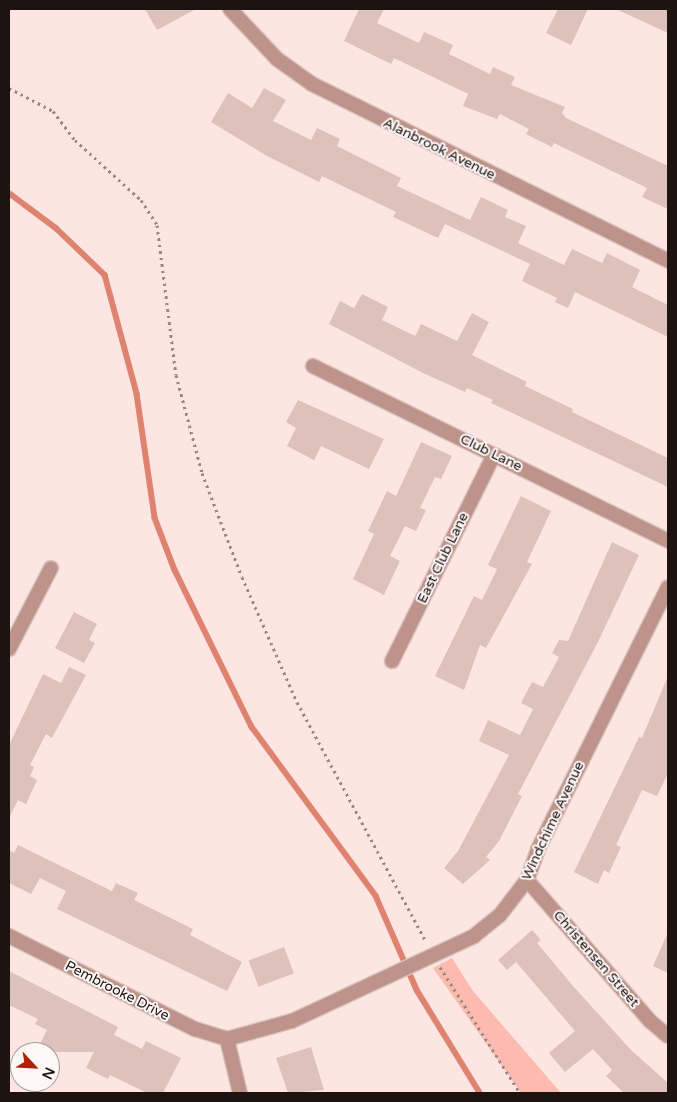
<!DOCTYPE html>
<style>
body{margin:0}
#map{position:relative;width:677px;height:1102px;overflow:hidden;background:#fde6e1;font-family:"Varela Round",sans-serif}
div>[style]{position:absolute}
.green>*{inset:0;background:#fcbbae}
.stream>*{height:5.5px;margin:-2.75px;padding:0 2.75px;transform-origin:2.75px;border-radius:2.75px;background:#df8371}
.building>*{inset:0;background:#ddc1bb;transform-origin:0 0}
.path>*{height:3px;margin-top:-1.5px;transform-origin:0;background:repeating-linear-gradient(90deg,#988884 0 2.5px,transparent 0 6.5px)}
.roads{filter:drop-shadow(1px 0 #d9c4c0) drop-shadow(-1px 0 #d9c4c0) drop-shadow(0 1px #d9c4c0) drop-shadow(0 -1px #d9c4c0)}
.minor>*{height:14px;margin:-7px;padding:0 7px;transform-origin:7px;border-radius:7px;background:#bd938a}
span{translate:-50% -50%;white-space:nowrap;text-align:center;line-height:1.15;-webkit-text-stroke:4px #fdf7f6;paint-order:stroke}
.street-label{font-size:14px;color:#1d1412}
.frame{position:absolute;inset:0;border:10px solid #1d1412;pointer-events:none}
.north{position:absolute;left:10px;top:1042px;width:50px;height:50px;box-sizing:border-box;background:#fdf7f6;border:1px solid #a39c9b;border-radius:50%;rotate:115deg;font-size:14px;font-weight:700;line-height:20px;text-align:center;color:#1d1412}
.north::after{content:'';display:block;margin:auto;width:18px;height:22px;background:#af2207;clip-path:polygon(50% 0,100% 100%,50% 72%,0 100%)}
</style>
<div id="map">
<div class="green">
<i style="clip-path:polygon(452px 958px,473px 991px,561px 1093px,521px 1093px,433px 968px)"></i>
</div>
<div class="stream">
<i style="left:9px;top:193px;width:59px;rotate:36.7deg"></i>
<i style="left:56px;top:228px;width:68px;rotate:43.8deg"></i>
<i style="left:105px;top:275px;width:123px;rotate:74.9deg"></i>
<i style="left:137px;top:394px;width:125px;rotate:81.7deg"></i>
<i style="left:155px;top:518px;width:56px;rotate:69deg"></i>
<i style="left:175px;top:570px;width:175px;rotate:63.9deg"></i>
<i style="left:252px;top:727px;width:210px;rotate:53.7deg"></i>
<i style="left:376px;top:896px;width:103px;rotate:66.4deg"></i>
<i style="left:417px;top:990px;width:121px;rotate:58.5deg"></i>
</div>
<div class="building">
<i style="clip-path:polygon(145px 9px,196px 9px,157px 30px)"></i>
<i style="clip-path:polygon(359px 9px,384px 9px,377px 23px,419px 43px,424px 32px,453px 45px,449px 54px,490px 74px,493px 67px,515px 77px,511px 85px,565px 107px,562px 113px,566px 118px,668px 166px,668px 209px,642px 197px,647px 188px,554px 143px,552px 147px,526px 134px,529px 129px,500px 114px,497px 119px,463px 106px,468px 94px,394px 58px,391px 64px,344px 41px)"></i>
<i style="clip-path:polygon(558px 9px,588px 9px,571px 45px,546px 33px)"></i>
<i style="clip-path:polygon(616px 9px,668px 9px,668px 33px)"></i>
<i style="clip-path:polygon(264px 88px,286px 100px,273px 121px,311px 140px,317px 128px,340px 139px,337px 146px,401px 178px,397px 186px,470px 220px,481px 197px,508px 210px,505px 217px,526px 226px,518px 243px,564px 265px,572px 249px,602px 263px,607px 253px,640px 270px,632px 287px,668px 305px,668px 337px,575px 292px,568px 308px,555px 302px,557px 298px,522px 281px,530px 264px,445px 224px,438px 238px,393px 217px,396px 212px,322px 176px,319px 182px,267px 156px,211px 122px,228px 93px,252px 108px)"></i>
<i style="clip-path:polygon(362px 294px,388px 307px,382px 320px,415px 336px,421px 324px,457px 341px,472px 313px,489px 322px,472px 355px,527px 382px,525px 386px,573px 409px,572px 412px,668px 458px,668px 487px,491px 403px,493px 400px,467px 388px,465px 392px,423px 373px,329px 324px,340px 301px,354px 308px)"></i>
<i style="clip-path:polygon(298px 400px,384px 439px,369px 469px,321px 446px,314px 460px,287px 446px,296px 428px,286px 422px)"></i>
<i style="clip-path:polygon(421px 442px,452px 456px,441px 479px,435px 477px,420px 508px,426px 510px,416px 531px,405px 526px,390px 556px,400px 561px,384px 595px,353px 579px,374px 534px,368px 531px,387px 491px,396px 496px)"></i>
<i style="clip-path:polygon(521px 496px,551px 511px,527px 562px,532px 564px,486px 648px,480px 645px,464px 690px,435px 676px,474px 596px,482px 600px,497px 569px,488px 565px)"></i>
<i style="clip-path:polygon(612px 542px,639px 555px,598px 642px,518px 794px,522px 796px,499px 841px,486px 857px,490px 860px,463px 884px,444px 868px,458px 851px,509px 755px,479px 741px,488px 720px,520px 735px,533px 709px,521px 703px,532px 682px,543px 687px,559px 657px,552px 653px,559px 640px,568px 641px)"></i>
<i style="clip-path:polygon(74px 612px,97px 624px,89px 640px,95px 643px,84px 663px,55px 648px)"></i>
<i style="clip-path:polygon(69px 667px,86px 675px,52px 738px,46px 734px,30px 765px,34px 767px,30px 776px,37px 780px,26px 804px,18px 800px,9px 818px,9px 745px,43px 674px,61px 683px)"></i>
<i style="clip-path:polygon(668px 676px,668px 773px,657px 796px,642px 790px,616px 845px,621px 847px,609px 873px,604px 870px,598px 884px,574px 872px,639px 737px,642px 738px)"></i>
<i style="clip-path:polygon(18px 845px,112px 891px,116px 883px,138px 893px,134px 900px,193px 929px,190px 935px,242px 962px,227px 991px,57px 909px,66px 891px,40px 878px,31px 894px,9px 883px,9px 850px,14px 853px)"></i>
<i style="clip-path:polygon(532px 930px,541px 940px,537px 943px,573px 986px,631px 1050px,668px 1083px,668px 1093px,624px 1093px,606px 1076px,612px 1070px,593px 1049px,565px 1072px,549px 1053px,575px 1031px,516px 962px,507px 970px,498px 960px)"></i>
<i style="clip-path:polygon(668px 932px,668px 973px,653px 966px)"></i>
<i style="left:284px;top:947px;width:28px;height:38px;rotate:69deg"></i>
<i style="clip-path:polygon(9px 971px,118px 1027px,114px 1035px,142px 1049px,146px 1041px,181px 1058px,163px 1093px,147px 1093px,110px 1075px,108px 1079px,86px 1068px,94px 1052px,36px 1052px,47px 1030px,35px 1024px,38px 1019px,9px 1005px)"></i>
<i style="clip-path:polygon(311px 1047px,324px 1090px,288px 1093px,276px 1058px)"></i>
</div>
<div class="path">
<i style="left:9px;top:88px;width:50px;rotate:27.6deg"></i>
<i style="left:53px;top:111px;width:36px;rotate:53deg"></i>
<i style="left:75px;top:140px;width:89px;rotate:42.3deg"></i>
<i style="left:141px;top:200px;width:30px;rotate:57deg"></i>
<i style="left:157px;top:225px;width:151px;rotate:82.8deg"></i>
<i style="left:176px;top:375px;width:101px;rotate:75.1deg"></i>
<i style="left:202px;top:473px;width:111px;rotate:69deg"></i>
<i style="left:242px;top:577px;width:137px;rotate:66.3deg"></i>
<i style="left:297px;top:702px;width:272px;rotate:61.7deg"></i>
<i style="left:440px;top:967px;width:149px;rotate:57.6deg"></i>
</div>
<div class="roads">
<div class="minor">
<i style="left:230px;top:9px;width:69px;rotate:46.8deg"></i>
<i style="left:277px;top:59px;width:43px;rotate:35.5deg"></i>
<i style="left:312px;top:84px;width:398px;rotate:26.4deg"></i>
<i style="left:313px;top:366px;width:396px;rotate:26.2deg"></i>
<i style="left:9px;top:649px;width:91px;rotate:-62.6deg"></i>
<i style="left:392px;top:661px;width:230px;rotate:-63.7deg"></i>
<i style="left:527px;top:880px;width:187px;rotate:48.9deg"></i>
<i style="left:650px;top:1021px;width:23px;rotate:40deg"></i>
<i style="left:9px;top:936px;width:208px;rotate:26.6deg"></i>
<i style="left:195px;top:1029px;width:34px;rotate:17deg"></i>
<i style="left:227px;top:1039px;width:67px;rotate:-15.5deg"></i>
<i style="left:292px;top:1021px;width:201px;rotate:-25deg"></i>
<i style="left:474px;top:936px;width:33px;rotate:-39deg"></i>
<i style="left:500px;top:915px;width:44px;rotate:-52.4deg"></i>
<i style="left:527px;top:880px;width:33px;rotate:-70deg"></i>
<i style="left:538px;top:849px;width:292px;rotate:-63.6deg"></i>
<i style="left:227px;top:1039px;width:56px;rotate:76.5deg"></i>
</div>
</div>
<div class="street-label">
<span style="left:439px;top:149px;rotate:26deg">Alanbrook Avenue</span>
<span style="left:491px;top:453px;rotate:26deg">Club Lane</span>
<span style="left:443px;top:558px;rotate:-64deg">East Club Lane</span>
<span style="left:553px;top:821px;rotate:-65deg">Windchime Avenue</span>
<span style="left:596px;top:959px;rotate:49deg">Christensen Street</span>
<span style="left:117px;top:991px;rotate:27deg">Pembrooke Drive</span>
</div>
<div class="frame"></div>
<div class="north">N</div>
</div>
